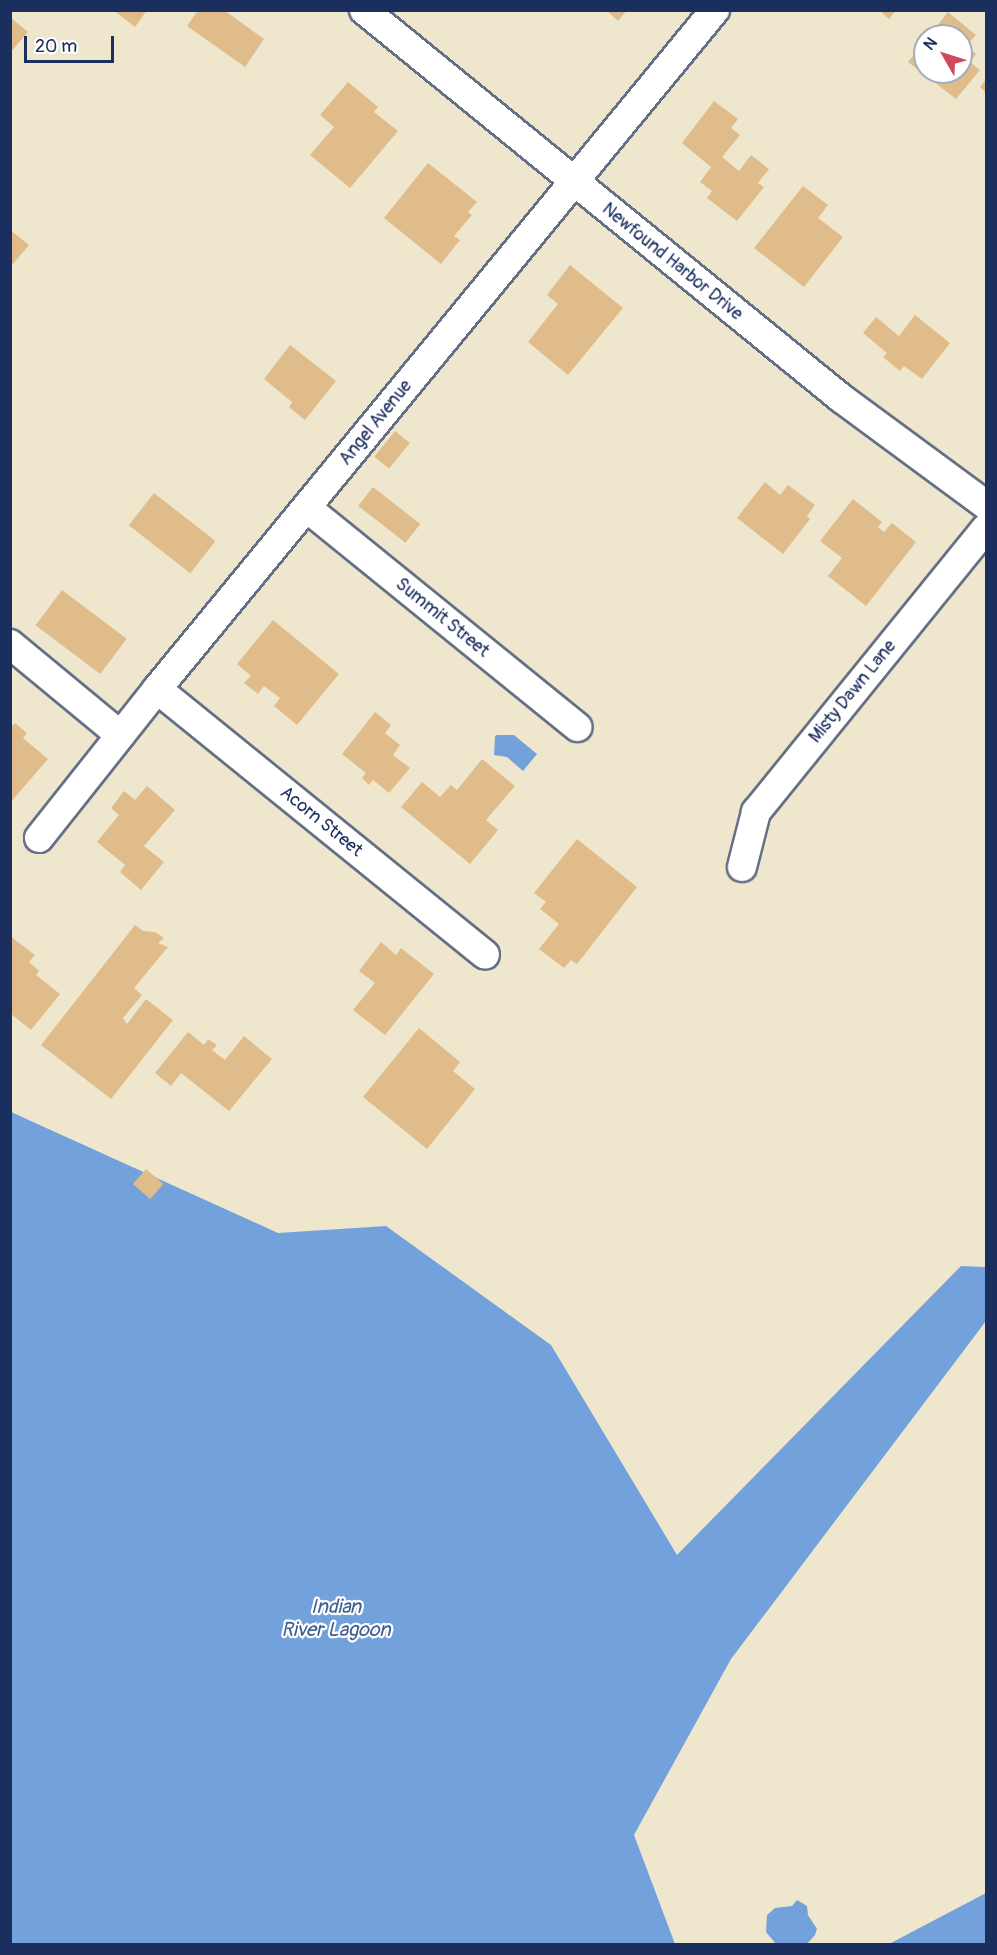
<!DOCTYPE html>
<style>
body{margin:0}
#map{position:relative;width:997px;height:1955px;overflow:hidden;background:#efe7cd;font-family:Pangolin,sans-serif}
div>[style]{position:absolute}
.water>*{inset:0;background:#73a1dc}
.building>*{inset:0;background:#e1bc8b;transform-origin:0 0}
.roads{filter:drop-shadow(2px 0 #656f85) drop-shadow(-2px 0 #656f85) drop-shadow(0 2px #656f85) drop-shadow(0 -2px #656f85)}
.street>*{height:28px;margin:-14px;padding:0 14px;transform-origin:14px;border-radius:14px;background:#fff}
span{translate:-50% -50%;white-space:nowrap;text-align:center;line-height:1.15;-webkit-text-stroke:4.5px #fff;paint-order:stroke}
.street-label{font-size:18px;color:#1b2f5e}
.water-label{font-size:20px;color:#3e5d90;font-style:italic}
.frame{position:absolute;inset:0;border:12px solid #1b2f5e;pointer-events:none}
.north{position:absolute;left:913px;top:24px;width:60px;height:60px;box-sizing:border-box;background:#fff;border:2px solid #a4acbf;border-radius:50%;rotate:309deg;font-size:16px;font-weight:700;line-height:24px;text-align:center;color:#1b2f5e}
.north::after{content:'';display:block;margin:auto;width:21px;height:27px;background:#d1495b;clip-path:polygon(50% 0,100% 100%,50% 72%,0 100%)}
.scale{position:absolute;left:24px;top:36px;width:90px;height:27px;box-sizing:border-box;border:3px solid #1b2f5e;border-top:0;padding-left:8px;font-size:18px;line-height:21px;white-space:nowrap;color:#1b2f5e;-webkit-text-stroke:4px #fff;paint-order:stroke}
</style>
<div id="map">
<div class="water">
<i style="clip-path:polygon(497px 735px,514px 735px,537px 754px,523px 771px,507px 757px,494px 755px,495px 736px)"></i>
<i style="clip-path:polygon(11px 1112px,278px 1233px,386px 1226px,551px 1345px,677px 1555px,961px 1266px,986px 1267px,986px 1321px,731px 1659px,634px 1835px,675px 1944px,11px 1944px)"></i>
<i style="clip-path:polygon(986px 1893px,986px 1944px,889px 1944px)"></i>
<i style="clip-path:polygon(797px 1900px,807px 1906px,808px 1915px,817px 1929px,815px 1935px,807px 1944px,776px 1944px,766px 1932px,767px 1915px,775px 1908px,792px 1906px)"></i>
</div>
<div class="building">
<i style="clip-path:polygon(113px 10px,147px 10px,135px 27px)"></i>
<i style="clip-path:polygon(198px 10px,224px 10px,264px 39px,245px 67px,187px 26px)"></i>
<i style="clip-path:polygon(606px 10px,627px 10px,618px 21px)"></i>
<i style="clip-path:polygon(879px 10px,896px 10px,889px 19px)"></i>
<i style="clip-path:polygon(948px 12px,976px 35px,966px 46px,976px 54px,970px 62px,980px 70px,956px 99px,908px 62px,925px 41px,925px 72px,961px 72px,961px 36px,929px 36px)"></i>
<i style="clip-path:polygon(10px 17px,28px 32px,10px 53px)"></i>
<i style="clip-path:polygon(986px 79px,986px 93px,980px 87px)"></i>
<i style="clip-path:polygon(348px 82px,378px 107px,374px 112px,398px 131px,350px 188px,310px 155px,334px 127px,320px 115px)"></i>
<i style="clip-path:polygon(714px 101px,738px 119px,731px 128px,740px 135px,722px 157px,739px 171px,751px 155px,769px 169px,758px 183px,764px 187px,737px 221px,707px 198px,712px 191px,700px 182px,711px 167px,682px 143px)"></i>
<i style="clip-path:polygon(428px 163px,477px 202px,468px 212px,472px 215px,454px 236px,460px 240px,441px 264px,384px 218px)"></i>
<i style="clip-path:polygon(803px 186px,828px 205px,818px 218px,843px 237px,804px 287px,754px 248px)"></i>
<i style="clip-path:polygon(10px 230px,29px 245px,13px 264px,10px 262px)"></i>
<i style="clip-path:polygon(570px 265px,623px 308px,568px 375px,528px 342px,558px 304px,547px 295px)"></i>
<i style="clip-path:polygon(915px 315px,950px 343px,922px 379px,904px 366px,900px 371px,883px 357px,887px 353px,863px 333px,876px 317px,899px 336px)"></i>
<i style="clip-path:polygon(290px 345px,336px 381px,305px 420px,289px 407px,292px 402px,264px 379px)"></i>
<i style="left:395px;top:431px;width:19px;height:33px;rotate:39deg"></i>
<i style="clip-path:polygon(765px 482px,780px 495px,788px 485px,815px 505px,807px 516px,810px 519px,783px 554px,737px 518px)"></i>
<i style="left:373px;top:487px;width:60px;height:24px;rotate:38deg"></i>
<i style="left:154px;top:493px;width:78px;height:41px;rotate:38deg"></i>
<i style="clip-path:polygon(853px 499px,882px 522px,878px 527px,884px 532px,892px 523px,916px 542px,866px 606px,828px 576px,842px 558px,820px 541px)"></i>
<i style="left:62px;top:590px;width:81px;height:44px;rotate:37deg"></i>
<i style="clip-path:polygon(273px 620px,339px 674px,297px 725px,274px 706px,280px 698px,264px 686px,258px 694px,244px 683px,251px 676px,237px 664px)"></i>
<i style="clip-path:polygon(375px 712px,391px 725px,385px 733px,400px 745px,393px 755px,410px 768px,389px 793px,373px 780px,369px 785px,362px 778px,366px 773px,342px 754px)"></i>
<i style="clip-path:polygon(15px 723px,27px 733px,23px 738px,48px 759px,10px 803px,10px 728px)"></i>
<i style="clip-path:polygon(482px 759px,515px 786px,486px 820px,498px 830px,470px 864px,401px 807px,422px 782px,440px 797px,451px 785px,457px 790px)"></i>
<i style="clip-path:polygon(147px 786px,175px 810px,144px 846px,164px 862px,141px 890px,120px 872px,125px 865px,97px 842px,119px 815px,111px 808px,124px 791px,135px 800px)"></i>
<i style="clip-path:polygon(577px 839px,637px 887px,577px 964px,571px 960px,564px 968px,539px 949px,559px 924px,540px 909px,546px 902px,534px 893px)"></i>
<i style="clip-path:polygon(135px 925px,143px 931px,155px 932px,164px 938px,158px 943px,168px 947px,134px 988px,142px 995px,123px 1018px,127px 1024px,146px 999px,173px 1020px,111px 1099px,41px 1045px)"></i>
<i style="clip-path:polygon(10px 936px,35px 955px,29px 962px,39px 971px,36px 975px,60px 994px,31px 1030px,10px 1013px)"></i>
<i style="clip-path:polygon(381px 942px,396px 955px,401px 948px,434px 974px,385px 1035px,353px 1010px,375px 983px,359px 971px)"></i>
<i style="clip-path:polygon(419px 1028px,460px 1062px,453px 1071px,475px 1089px,427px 1149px,363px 1097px)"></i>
<i style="clip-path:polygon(188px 1032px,204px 1045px,208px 1039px,217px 1045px,212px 1050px,225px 1060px,244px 1036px,272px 1059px,229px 1111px,181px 1073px,171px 1086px,155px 1073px)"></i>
<i style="left:146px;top:1169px;width:23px;height:20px;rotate:41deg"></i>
</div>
<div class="roads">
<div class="street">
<i style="left:364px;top:10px;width:615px;rotate:39.13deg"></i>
<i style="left:841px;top:398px;width:180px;rotate:36.4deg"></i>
<i style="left:307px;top:508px;width:348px;rotate:39deg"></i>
<i style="left:10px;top:644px;width:143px;rotate:39.6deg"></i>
<i style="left:157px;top:689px;width:422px;rotate:39deg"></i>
<i style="left:39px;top:838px;width:190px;rotate:-51.6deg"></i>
<i style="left:157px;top:689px;width:879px;rotate:-50.59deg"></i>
<i style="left:742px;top:867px;width:57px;rotate:-75.7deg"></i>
<i style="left:756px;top:812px;width:365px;rotate:-51deg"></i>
</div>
</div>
<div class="street-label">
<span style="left:672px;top:262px;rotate:39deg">Newfound Harbor Drive</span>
<span style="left:376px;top:423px;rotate:-51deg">Angel Avenue</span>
<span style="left:442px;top:618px;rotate:39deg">Summit Street</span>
<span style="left:853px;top:692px;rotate:-51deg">Misty Dawn Lane</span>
<span style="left:321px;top:822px;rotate:39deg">Acorn Street</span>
</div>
<div class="water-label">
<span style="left:336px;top:1618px">Indian<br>River Lagoon</span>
</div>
<div class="frame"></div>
<div class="north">N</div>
<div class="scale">20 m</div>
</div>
